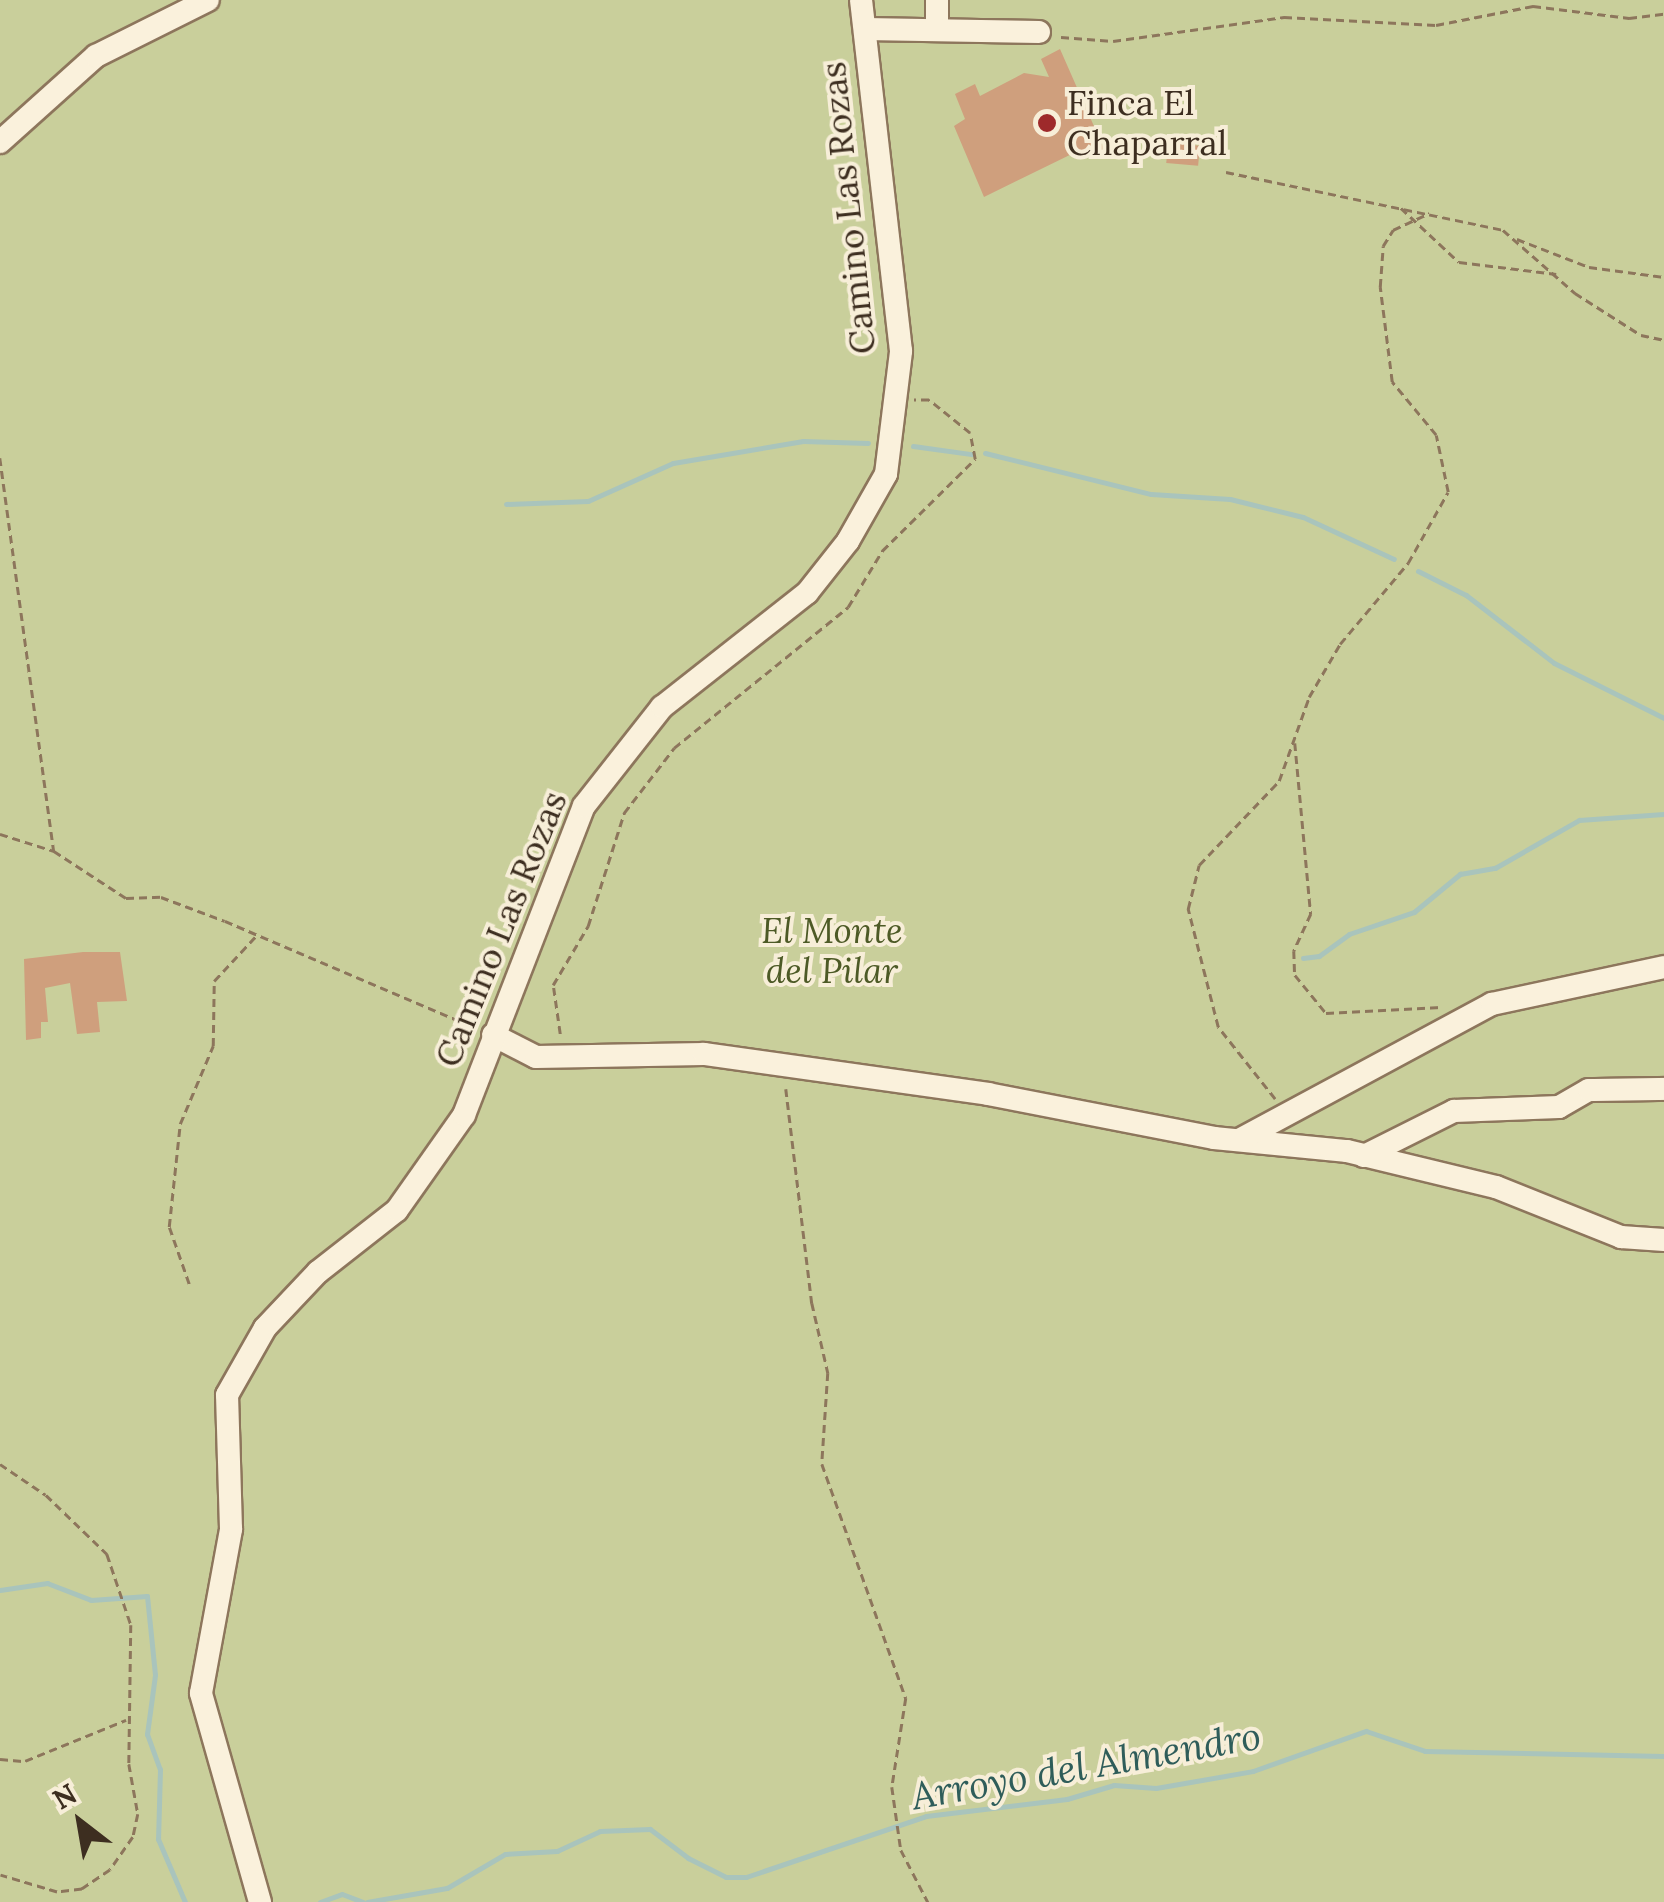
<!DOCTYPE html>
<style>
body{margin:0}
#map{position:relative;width:1664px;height:1902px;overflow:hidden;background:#f0e4c8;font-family:Lora,serif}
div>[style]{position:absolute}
.green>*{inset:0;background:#c9cf9b;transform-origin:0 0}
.stream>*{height:5px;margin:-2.5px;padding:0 2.5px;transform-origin:2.5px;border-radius:2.5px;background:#a9c4bc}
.building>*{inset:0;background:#cf9f7d;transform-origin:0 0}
.path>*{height:2.5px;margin-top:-1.25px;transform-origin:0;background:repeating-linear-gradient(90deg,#8d765c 0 8px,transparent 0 13px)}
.roads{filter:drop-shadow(2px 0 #8d765c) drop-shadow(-2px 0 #8d765c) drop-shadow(0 2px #8d765c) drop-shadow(0 -2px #8d765c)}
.minor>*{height:22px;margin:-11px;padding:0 11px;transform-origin:11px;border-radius:11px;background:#faf1dc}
.dots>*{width:28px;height:28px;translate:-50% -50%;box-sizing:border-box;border:5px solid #f7eed8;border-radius:50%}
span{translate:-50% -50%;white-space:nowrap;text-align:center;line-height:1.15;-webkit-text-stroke:8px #f7eed8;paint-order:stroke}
.poi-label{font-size:35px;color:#3d2e20}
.left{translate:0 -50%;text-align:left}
.street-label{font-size:35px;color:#3d2e20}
.park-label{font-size:35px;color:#4d5a26;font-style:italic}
.water-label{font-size:38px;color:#2f5d5a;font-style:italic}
.north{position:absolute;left:30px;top:1772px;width:100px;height:100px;-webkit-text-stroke:8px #f7eed8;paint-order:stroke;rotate:329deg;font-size:28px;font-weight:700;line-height:40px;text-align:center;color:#3d2e20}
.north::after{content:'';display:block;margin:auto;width:35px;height:45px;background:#3d2e20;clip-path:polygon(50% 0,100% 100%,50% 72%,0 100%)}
</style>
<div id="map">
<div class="green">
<i style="left:0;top:0;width:1664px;height:1902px"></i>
</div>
<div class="stream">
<i style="left:913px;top:446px;width:59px;rotate:7.9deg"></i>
<i style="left:985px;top:453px;width:171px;rotate:13.9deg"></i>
<i style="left:1151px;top:494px;width:79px;rotate:3.6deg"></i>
<i style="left:1230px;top:499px;width:75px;rotate:13.9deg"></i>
<i style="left:1303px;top:517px;width:100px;rotate:24.8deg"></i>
<i style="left:506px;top:504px;width:82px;rotate:-2.1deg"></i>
<i style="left:588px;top:501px;width:93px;rotate:-24.1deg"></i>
<i style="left:673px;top:463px;width:132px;rotate:-9.6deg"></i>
<i style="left:803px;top:441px;width:65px;rotate:1.8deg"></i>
<i style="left:1418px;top:571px;width:54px;rotate:26.6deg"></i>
<i style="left:1466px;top:595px;width:111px;rotate:37.7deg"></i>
<i style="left:1554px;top:663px;width:123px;rotate:26.6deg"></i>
<i style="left:1303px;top:958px;width:16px;rotate:-7deg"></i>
<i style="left:1319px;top:956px;width:37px;rotate:-36deg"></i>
<i style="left:1349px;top:934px;width:69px;rotate:-18.7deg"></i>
<i style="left:1414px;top:912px;width:60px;rotate:-39.6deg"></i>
<i style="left:1460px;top:874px;width:36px;rotate:-10deg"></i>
<i style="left:1495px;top:868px;width:97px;rotate:-29.7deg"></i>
<i style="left:1579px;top:820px;width:85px;rotate:-4deg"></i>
<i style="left:0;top:1590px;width:48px;rotate:-8.5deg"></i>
<i style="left:47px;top:1583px;width:47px;rotate:21.1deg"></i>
<i style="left:91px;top:1600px;width:56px;rotate:-4.1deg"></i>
<i style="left:147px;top:1596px;width:79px;rotate:84.2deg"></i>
<i style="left:155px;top:1675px;width:60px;rotate:97.7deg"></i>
<i style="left:147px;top:1734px;width:37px;rotate:70deg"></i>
<i style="left:160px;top:1769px;width:70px;rotate:91.6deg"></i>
<i style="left:158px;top:1839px;width:69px;rotate:66.8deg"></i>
<i style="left:320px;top:1902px;width:23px;rotate:-20deg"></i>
<i style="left:342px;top:1894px;width:22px;rotate:21deg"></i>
<i style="left:367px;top:1902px;width:81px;rotate:-9.9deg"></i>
<i style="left:447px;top:1888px;width:67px;rotate:-30.4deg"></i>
<i style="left:505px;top:1854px;width:52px;rotate:-3.3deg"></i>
<i style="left:557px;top:1851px;width:47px;rotate:-24.9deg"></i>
<i style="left:600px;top:1831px;width:50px;rotate:-2.3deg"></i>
<i style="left:650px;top:1829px;width:48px;rotate:37.3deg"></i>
<i style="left:688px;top:1858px;width:42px;rotate:26.6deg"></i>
<i style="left:726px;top:1877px;width:20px"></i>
<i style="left:746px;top:1877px;width:190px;rotate:-18.7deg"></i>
<i style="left:926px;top:1816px;width:142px;rotate:-6.9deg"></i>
<i style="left:1067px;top:1799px;width:49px;rotate:-16.6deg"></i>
<i style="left:1114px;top:1785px;width:42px;rotate:4.1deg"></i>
<i style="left:1156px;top:1788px;width:98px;rotate:-9.9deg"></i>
<i style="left:1253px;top:1771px;width:120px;rotate:-19.5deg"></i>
<i style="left:1366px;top:1731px;width:62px;rotate:18.7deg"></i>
<i style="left:1425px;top:1751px;width:239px;rotate:1.2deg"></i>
</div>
<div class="building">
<i style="clip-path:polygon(1060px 49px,1104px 149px,1086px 157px,1080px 150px,984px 197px,954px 126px,965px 119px,955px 94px,975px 84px,980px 96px,1024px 73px,1049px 77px,1041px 59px)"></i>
<i style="left:1168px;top:143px;width:32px;height:20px;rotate:5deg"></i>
<i style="clip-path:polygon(83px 952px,120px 952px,127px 1001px,97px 1002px,100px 1032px,77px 1034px,70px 983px,45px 988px,48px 1022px,41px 1022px,41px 1038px,26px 1040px,24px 959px)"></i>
</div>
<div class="path">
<i style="left:1061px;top:37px;width:52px;rotate:4.4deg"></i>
<i style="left:1113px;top:41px;width:173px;rotate:-8deg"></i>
<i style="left:1284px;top:17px;width:152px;rotate:3deg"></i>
<i style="left:1436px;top:25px;width:99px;rotate:-11.1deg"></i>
<i style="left:1533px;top:6px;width:97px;rotate:7.1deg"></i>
<i style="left:1629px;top:18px;width:35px;rotate:-7deg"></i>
<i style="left:1226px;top:172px;width:283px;rotate:11.8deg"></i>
<i style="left:1503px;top:230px;width:96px;rotate:41.2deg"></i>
<i style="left:1575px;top:293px;width:78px;rotate:32.5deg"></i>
<i style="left:1641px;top:335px;width:24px;rotate:12deg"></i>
<i style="left:1401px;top:208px;width:79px;rotate:43deg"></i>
<i style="left:1459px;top:262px;width:98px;rotate:7.1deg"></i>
<i style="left:1517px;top:239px;width:77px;rotate:21.3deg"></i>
<i style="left:1589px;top:267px;width:76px;rotate:7.6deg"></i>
<i style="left:0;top:458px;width:397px;rotate:82.2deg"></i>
<i style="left:1295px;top:743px;width:172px;rotate:84.7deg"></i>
<i style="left:1311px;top:914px;width:41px;rotate:114.7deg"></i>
<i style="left:1294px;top:951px;width:24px;rotate:88deg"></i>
<i style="left:1295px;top:975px;width:49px;rotate:50.8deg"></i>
<i style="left:1326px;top:1013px;width:115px;rotate:-3deg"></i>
<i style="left:0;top:834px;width:57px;rotate:17.5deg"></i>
<i style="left:54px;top:851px;width:86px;rotate:33.1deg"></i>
<i style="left:126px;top:898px;width:35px;rotate:-2deg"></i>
<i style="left:161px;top:897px;width:68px;rotate:20.6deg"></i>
<i style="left:225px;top:921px;width:270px;rotate:23.1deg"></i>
<i style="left:560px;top:1034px;width:49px;rotate:-98.1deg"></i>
<i style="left:553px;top:985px;width:69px;rotate:-59.3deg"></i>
<i style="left:588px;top:926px;width:119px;rotate:-72.3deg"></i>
<i style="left:624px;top:813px;width:82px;rotate:-52.4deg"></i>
<i style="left:674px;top:748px;width:224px;rotate:-39deg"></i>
<i style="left:848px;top:607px;width:66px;rotate:-58.7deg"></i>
<i style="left:882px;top:551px;width:131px;rotate:-44.7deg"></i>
<i style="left:975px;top:459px;width:26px;rotate:-101deg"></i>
<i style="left:970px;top:433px;width:53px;rotate:-141.2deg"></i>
<i style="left:929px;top:400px;width:15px;rotate:180deg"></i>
<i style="left:786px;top:1089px;width:216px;rotate:83.1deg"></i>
<i style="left:812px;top:1303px;width:72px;rotate:77.1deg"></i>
<i style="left:828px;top:1373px;width:91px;rotate:93.8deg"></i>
<i style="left:822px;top:1464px;width:249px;rotate:70.3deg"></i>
<i style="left:906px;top:1698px;width:90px;rotate:98.9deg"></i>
<i style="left:892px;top:1787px;width:64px;rotate:81.9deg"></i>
<i style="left:901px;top:1850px;width:59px;rotate:62.6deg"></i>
<i style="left:1275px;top:1099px;width:92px;rotate:-128.4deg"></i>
<i style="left:1218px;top:1027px;width:122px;rotate:-104.3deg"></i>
<i style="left:1188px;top:909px;width:45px;rotate:-76deg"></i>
<i style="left:1199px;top:865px;width:116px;rotate:-46.4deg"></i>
<i style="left:1279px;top:781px;width:89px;rotate:-70.3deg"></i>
<i style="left:1309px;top:697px;width:61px;rotate:-59.7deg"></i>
<i style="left:1340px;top:644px;width:106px;rotate:-50deg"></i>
<i style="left:1408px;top:563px;width:81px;rotate:-60.6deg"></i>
<i style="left:1448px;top:492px;width:58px;rotate:-101.9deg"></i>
<i style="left:1436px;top:435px;width:69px;rotate:-129.7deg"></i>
<i style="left:1392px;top:382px;width:96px;rotate:-97.2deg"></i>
<i style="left:1380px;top:287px;width:41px;rotate:-85.8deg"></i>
<i style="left:1383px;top:246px;width:19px;rotate:-58deg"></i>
<i style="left:1393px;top:230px;width:40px;rotate:-25deg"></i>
<i style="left:189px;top:1284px;width:60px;rotate:-109.3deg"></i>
<i style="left:169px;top:1227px;width:104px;rotate:-83.9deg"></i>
<i style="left:180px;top:1124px;width:85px;rotate:-67.1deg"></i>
<i style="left:213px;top:1046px;width:65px;rotate:-89.1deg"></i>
<i style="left:214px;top:981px;width:62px;rotate:-47deg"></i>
<i style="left:0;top:1464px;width:55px;rotate:34deg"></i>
<i style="left:46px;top:1495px;width:85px;rotate:44deg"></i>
<i style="left:107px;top:1554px;width:75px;rotate:71.3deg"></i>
<i style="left:131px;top:1625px;width:139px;rotate:90.8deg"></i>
<i style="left:129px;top:1764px;width:51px;rotate:79.8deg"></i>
<i style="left:138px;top:1814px;width:24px;rotate:102deg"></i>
<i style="left:133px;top:1837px;width:40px;rotate:124.9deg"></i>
<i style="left:110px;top:1870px;width:34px;rotate:146deg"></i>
<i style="left:82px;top:1889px;width:25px;rotate:173deg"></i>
<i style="left:57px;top:1892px;width:59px;rotate:-163.4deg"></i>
<i style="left:0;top:1759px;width:25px;rotate:5deg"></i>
<i style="left:25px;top:1761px;width:109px;rotate:-22.1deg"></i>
</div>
<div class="roads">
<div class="minor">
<i style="left:937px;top:0;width:30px;rotate:90deg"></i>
<i style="left:865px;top:29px;width:174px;rotate:1deg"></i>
<i style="left:0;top:142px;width:129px;rotate:-41.9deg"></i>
<i style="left:96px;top:56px;width:125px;rotate:-26.6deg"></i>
<i style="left:493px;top:1035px;width:48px;rotate:27.1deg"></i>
<i style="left:536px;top:1057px;width:168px;rotate:-1deg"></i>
<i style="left:704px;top:1054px;width:287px;rotate:8deg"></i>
<i style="left:988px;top:1094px;width:230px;rotate:11deg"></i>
<i style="left:1214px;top:1138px;width:134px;rotate:5.6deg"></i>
<i style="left:1347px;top:1151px;width:153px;rotate:13.6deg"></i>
<i style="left:1496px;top:1187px;width:135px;rotate:21.8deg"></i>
<i style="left:1621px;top:1237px;width:43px;rotate:4deg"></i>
<i style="left:1241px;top:1139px;width:285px;rotate:-28.3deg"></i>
<i style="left:1492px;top:1004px;width:176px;rotate:-12.1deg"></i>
<i style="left:1364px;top:1156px;width:101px;rotate:-26.6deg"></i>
<i style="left:1454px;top:1111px;width:105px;rotate:-2.2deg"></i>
<i style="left:1559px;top:1107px;width:34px;rotate:-30deg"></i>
<i style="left:1589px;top:1090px;width:75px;rotate:-0.8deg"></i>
<i style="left:260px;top:1902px;width:217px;rotate:-105.8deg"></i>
<i style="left:201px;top:1693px;width:167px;rotate:-79.6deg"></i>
<i style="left:231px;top:1529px;width:134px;rotate:-91.7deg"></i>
<i style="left:227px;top:1395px;width:77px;rotate:-60.4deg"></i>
<i style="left:265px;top:1328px;width:77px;rotate:-46.6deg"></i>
<i style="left:318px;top:1272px;width:100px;rotate:-38.1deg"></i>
<i style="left:397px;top:1210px;width:116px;rotate:-54.8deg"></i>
<i style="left:464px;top:1115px;width:331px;rotate:-68.8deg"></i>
<i style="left:584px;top:806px;width:126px;rotate:-51.8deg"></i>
<i style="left:662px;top:707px;width:184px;rotate:-38.2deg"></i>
<i style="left:807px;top:593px;width:66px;rotate:-51.7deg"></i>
<i style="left:848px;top:541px;width:77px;rotate:-60.4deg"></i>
<i style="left:886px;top:474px;width:124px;rotate:-83deg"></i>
<i style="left:901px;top:351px;width:353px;rotate:-96.5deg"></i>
</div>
</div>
<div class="dots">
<i style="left:1047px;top:123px;background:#9e2a2b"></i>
</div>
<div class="poi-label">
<span class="left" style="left:1067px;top:123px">Finca El<br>Chaparral</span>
</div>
<div class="street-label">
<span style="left:848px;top:208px;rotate:-96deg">Camino Las Rozas</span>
<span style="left:501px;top:929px;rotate:-68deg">Camino Las Rozas</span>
</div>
<div class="park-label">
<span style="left:832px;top:951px">El Monte<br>del Pilar</span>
</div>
<div class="water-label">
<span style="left:1086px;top:1766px;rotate:-10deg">Arroyo del Almendro</span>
</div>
<div class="north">N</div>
</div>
